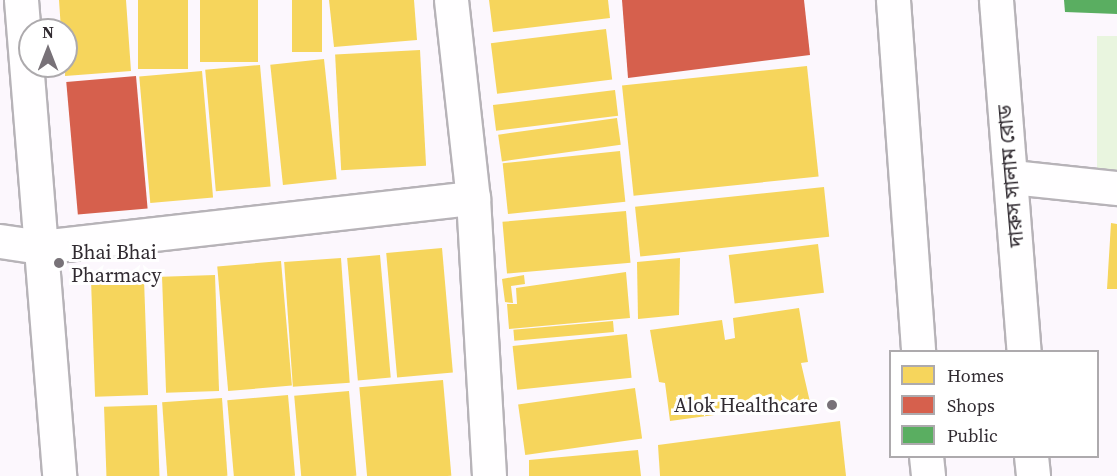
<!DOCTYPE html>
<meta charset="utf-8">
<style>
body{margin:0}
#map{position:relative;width:1117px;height:476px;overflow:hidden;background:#fcf7fd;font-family:"Source Serif 4","Noto Sans Bengali",serif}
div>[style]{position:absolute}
.green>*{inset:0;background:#e9f5df;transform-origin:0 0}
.homes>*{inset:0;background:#f6d55c;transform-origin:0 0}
.shops>*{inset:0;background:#d6604d;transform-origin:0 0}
.public>*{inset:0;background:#5aae61}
.roads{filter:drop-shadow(2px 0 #b7b3b8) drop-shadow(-2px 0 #b7b3b8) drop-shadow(0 2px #b7b3b8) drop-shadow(0 -2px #b7b3b8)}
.minor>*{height:33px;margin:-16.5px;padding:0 16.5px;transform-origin:16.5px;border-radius:16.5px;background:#fffeff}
.major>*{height:33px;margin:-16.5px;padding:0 16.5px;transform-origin:16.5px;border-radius:16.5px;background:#fffeff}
.dots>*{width:16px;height:16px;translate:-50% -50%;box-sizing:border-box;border:3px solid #fff;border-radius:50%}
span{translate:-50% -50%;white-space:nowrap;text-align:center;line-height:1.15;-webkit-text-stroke:6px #fff;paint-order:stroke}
.street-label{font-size:20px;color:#312b31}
.poi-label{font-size:20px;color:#312b31}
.left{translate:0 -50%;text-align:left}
.right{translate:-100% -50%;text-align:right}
.legend{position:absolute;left:889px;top:350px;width:210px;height:108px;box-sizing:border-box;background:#fff;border:2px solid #adaaad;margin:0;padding:8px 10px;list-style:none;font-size:18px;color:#312b31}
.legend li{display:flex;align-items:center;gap:12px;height:30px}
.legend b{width:30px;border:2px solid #adaaad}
.north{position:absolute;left:18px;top:18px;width:60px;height:60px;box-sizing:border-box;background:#fff;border:2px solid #adaaad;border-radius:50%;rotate:0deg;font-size:16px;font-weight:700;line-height:24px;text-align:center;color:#312b31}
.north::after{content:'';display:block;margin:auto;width:21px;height:27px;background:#787278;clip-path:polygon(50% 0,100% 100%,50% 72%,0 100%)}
</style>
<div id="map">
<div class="green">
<i style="left:1117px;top:36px;width:148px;height:20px;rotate:90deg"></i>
</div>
<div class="homes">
<i style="clip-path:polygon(59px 0,126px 0,131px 71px,65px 76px,66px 30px,61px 30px)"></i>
<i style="left:138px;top:0;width:50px;height:69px"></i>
<i style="left:200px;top:0;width:58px;height:62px"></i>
<i style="left:292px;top:0;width:30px;height:52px"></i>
<i style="clip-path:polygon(329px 0,414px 0,417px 40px,334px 47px)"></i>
<i style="clip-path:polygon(489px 0,608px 0,610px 18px,493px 32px)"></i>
<i style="left:606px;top:29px;width:51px;height:116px;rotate:83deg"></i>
<i style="left:420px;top:50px;width:116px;height:85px;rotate:87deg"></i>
<i style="left:324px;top:59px;width:121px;height:54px;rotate:84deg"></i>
<i style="left:260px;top:65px;width:122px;height:55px;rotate:85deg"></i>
<i style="left:807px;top:66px;width:111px;height:186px;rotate:84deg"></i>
<i style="left:202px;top:71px;width:127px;height:63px;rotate:85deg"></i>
<i style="left:615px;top:90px;width:26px;height:123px;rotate:83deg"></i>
<i style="left:617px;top:118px;width:27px;height:120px;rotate:82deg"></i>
<i style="left:620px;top:151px;width:51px;height:118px;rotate:84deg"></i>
<i style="left:824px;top:187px;width:50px;height:190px;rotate:84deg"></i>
<i style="left:626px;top:211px;width:52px;height:124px;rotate:85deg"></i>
<i style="clip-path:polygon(1111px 223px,1117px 224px,1117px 289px,1107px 289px)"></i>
<i style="left:818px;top:244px;width:49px;height:90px;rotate:83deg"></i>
<i style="left:442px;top:248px;width:125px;height:56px;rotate:85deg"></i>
<i style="left:380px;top:255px;width:123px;height:33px;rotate:85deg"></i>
<i style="left:341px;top:258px;width:125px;height:57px;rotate:86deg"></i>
<i style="clip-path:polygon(680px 258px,679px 315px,638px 319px,637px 262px)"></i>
<i style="left:281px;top:261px;width:125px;height:64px;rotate:85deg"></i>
<i style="clip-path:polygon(626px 272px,630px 318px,509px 329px,507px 304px,517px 304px,516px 288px)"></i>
<i style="left:215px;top:275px;width:116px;height:53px;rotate:88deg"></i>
<i style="clip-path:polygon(524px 275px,525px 284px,511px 286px,513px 303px,505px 302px,502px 279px)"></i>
<i style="left:144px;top:279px;width:116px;height:53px;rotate:88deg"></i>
<i style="clip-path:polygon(799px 308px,808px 362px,801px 363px,810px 402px,670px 421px,665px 383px,659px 382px,650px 330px,722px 320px,725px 340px,735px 338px,733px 318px)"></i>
<i style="left:613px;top:321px;width:11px;height:100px;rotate:85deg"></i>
<i style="left:627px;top:334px;width:44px;height:115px;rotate:84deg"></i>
<i style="left:443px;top:380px;width:96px;height:84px;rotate:85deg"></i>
<i style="left:635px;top:388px;width:51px;height:118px;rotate:82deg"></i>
<i style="left:349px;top:391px;width:85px;height:55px;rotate:85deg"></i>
<i style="left:288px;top:395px;width:81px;height:61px;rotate:85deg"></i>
<i style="left:222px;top:398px;width:78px;height:60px;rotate:86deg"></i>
<i style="left:157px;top:405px;width:71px;height:53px;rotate:88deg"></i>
<i style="clip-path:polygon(840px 421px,846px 476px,660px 476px,658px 445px)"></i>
<i style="clip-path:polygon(638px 450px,641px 476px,529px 476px,529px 460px)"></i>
</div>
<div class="shops">
<i style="clip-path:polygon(622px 0,804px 0,810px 55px,628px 78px)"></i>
<i style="left:136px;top:76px;width:133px;height:70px;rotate:85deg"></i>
</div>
<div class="public">
<i style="clip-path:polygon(1064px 0,1117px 0,1117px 14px,1065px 12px)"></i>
</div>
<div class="roads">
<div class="minor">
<i style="left:21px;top:0;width:478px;rotate:85.4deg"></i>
<i style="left:451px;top:0;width:199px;rotate:83.7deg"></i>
<i style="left:473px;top:198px;width:278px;rotate:86.7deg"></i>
<i style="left:1012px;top:177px;width:106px;rotate:6deg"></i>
<i style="left:0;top:241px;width:40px;rotate:8.5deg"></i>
<i style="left:40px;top:247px;width:436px;rotate:-6.5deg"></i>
</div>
<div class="major">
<i style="left:893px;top:0;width:353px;rotate:85.9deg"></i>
<i style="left:996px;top:0;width:353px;rotate:85.5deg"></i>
<i style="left:926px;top:456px;width:20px;rotate:84deg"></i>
<i style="left:1031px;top:456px;width:20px;rotate:84deg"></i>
</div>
</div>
<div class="dots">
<i style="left:59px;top:263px;background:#787278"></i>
<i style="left:832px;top:405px;background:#787278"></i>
</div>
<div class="street-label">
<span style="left:1011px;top:176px;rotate:-95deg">দারুস সালাম রোড</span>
</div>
<div class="poi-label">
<span class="left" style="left:71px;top:264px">Bhai Bhai<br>Pharmacy</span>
<span class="right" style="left:818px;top:405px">Alok Healthcare</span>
</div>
<ul class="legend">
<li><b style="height:16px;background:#f6d55c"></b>Homes</li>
<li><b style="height:16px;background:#d6604d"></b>Shops</li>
<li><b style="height:16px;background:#5aae61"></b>Public</li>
</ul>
<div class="north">N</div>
</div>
